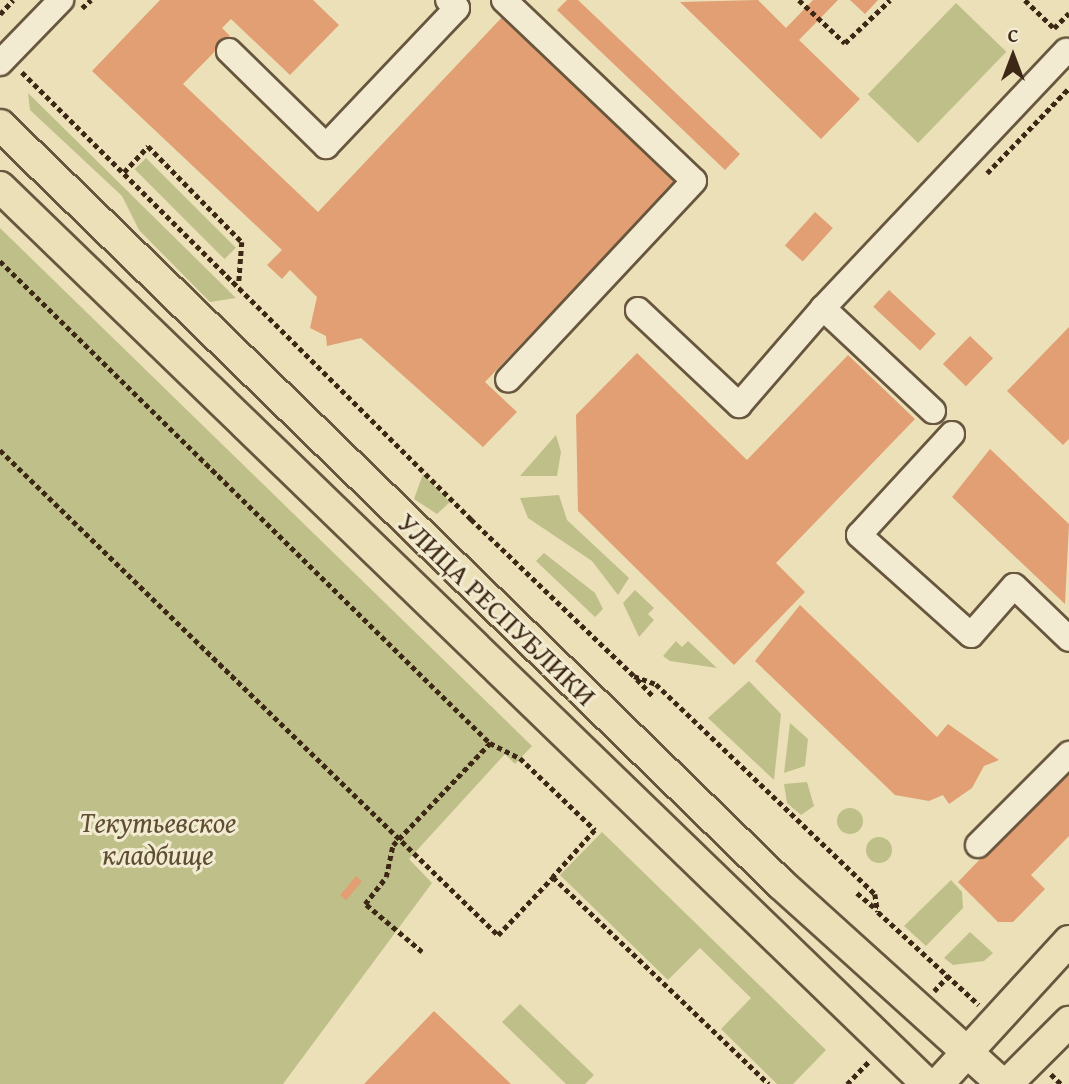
<!DOCTYPE html>
<meta charset="utf-8">
<style>
body{margin:0}
#map{position:relative;width:1069px;height:1084px;overflow:hidden;background:#ebe0b8;font-family:"Gentium Book Plus",serif}
div>[style]{position:absolute}
.green>*{inset:0;background:#bfc089;transform-origin:0 0}
.round{border-radius:50%}
.building>*{inset:0;background:#e19f73;transform-origin:0 0}
.path>*{height:4.5px;margin-top:-2.25px;transform-origin:0;background:repeating-linear-gradient(90deg,#3d2815 0 5px,transparent 0 8.5px)}
.roads{filter:drop-shadow(2px 0 #68563e) drop-shadow(-2px 0 #68563e) drop-shadow(0 2px #68563e) drop-shadow(0 -2px #68563e)}
.minor>*{height:24px;margin:-12px;padding:0 12px;transform-origin:12px;border-radius:12px;background:#f2ebd1}
.major>*{height:30px;margin:-15px;padding:0 15px;transform-origin:15px;border-radius:15px;background:#ebe0b8}
span{translate:-50% -50%;white-space:nowrap;text-align:center;line-height:1.15;-webkit-text-stroke:6px #f2ebd1;paint-order:stroke}
.street-label{font-size:28px;color:#3d2815}
.park-label{font-size:28px;color:#5e4e32;font-style:italic}
.north{position:absolute;left:978px;top:21px;width:70px;height:70px;-webkit-text-stroke:5px #f2ebd1;paint-order:stroke;rotate:0deg;font-size:19px;font-weight:700;line-height:28px;text-align:center;color:#3d2815}
.north::after{content:'';display:block;margin:auto;width:24px;height:32px;background:#3d2815;clip-path:polygon(50% 0,100% 100%,50% 72%,0 100%)}
</style>
<div id="map">
<div class="green">
<i style="left:956px;top:3px;width:70px;height:127px;rotate:44deg"></i>
<i style="clip-path:polygon(28px 93px,236px 298px,210px 302px,139px 230px,122px 196px,30px 110px)"></i>
<i style="left:146px;top:158px;width:127px;height:16px;rotate:45deg"></i>
<i style="clip-path:polygon(0 228px,532px 746px,515px 764px,505px 754px,409px 859px,432px 883px,283px 1084px,0 1084px)"></i>
<i style="clip-path:polygon(556px 435px,561px 452px,557px 476px,520px 476px)"></i>
<i style="clip-path:polygon(423px 474px,450px 502px,437px 514px,414px 499px)"></i>
<i style="clip-path:polygon(559px 495px,567px 520px,629px 578px,618px 595px,592px 561px,528px 518px,520px 498px)"></i>
<i style="clip-path:polygon(544px 553px,595px 593px,603px 609px,595px 617px,536px 561px)"></i>
<i style="clip-path:polygon(635px 590px,654px 608px,648px 614px,654px 620px,639px 637px,623px 603px)"></i>
<i style="clip-path:polygon(676px 641px,682px 647px,688px 641px,717px 668px,670px 661px,663px 656px)"></i>
<i style="clip-path:polygon(749px 681px,781px 714px,774px 780px,708px 718px)"></i>
<i style="clip-path:polygon(790px 723px,808px 739px,805px 766px,784px 773px)"></i>
<i style="clip-path:polygon(807px 782px,814px 806px,801px 815px,787px 803px,784px 784px)"></i>
<i class="round" style="left:837px;top:808px;width:26px;height:26px"></i>
<i style="clip-path:polygon(602px 832px,826px 1050px,793px 1084px,777px 1084px,721px 1029px,751px 998px,700px 948px,668px 980px,560px 875px)"></i>
<i class="round" style="left:866px;top:837px;width:26px;height:26px"></i>
<i style="clip-path:polygon(951px 880px,962px 892px,963px 908px,926px 946px,904px 926px)"></i>
<i style="clip-path:polygon(970px 932px,993px 953px,984px 961px,953px 965px,944px 958px)"></i>
<i style="clip-path:polygon(520px 1004px,594px 1075px,585px 1084px,566px 1084px,502px 1022px)"></i>
</div>
<div class="building">
<i style="clip-path:polygon(160px 0,313px 0,339px 25px,290px 75px,231px 19px,222px 28px,230px 36px,183px 84px,318px 212px,506px 13px,680px 177px,485px 382px,517px 412px,483px 447px,361px 338px,327px 346px,326px 336px,310px 328px,317px 297px,290px 270px,282px 279px,267px 265px,282px 250px,92px 71px)"></i>
<i style="clip-path:polygon(567px 0,578px 0,740px 154px,725px 170px,557px 10px)"></i>
<i style="clip-path:polygon(758px 0,786px 28px,813px 0,838px 0,799px 40px,860px 99px,821px 139px,680px 2px)"></i>
<i style="clip-path:polygon(850px 0,878px 0,865px 14px)"></i>
<i style="left:815px;top:212px;width:24px;height:45px;rotate:42deg"></i>
<i style="left:889px;top:290px;width:64px;height:23px;rotate:43deg"></i>
<i style="clip-path:polygon(1069px 327px,1069px 439px,1063px 445px,1007px 391px)"></i>
<i style="left:970px;top:336px;width:32px;height:39px;rotate:44deg"></i>
<i style="clip-path:polygon(637px 353px,747px 460px,848px 355px,915px 419px,776px 563px,805px 592px,734px 665px,578px 511px,576px 415px)"></i>
<i style="clip-path:polygon(990px 449px,1069px 524px,1065px 604px,952px 497px)"></i>
<i style="clip-path:polygon(800px 605px,937px 737px,948px 724px,999px 760px,984px 766px,972px 788px,949px 804px,943px 795px,929px 801px,895px 795px,755px 661px)"></i>
<i style="clip-path:polygon(1069px 767px,1069px 836px,1031px 875px,1045px 889px,1013px 922px,998px 922px,958px 882px)"></i>
<i style="left:356px;top:876px;width:8px;height:25px;rotate:40deg"></i>
<i style="clip-path:polygon(434px 1011px,511px 1084px,364px 1084px)"></i>
</div>
<div class="path">
<i style="left:799px;top:0;width:63px;rotate:43.1deg"></i>
<i style="left:845px;top:43px;width:62px;rotate:-43.7deg"></i>
<i style="left:1025px;top:0;width:40px;rotate:44deg"></i>
<i style="left:1054px;top:28px;width:21px;rotate:-45deg"></i>
<i style="left:82px;top:8px;width:12px;rotate:-42deg"></i>
<i style="left:0;top:14px;width:19px;rotate:-47deg"></i>
<i style="left:22px;top:72px;width:634px;rotate:44.87deg"></i>
<i style="left:471px;top:519px;width:226px;rotate:43.9deg"></i>
<i style="left:634px;top:676px;width:23px;rotate:20deg"></i>
<i style="left:656px;top:684px;width:303px;rotate:43.8deg"></i>
<i style="left:875px;top:894px;width:18px;rotate:81deg"></i>
<i style="left:878px;top:912px;width:137px;rotate:42.6deg"></i>
<i style="left:124px;top:172px;width:35px;rotate:-47deg"></i>
<i style="left:148px;top:146px;width:134px;rotate:45.6deg"></i>
<i style="left:242px;top:242px;width:40px;rotate:94.3deg"></i>
<i style="left:987px;top:173px;width:118px;rotate:-46deg"></i>
<i style="left:0;top:261px;width:687px;rotate:44.53deg"></i>
<i style="left:0;top:450px;width:695px;rotate:44.24deg"></i>
<i style="left:498px;top:935px;width:80px;rotate:-46.5deg"></i>
<i style="left:637px;top:679px;width:23px;rotate:47deg"></i>
<i style="left:857px;top:893px;width:26px;rotate:40deg"></i>
<i style="left:422px;top:952px;width:75px;rotate:-139.9deg"></i>
<i style="left:365px;top:904px;width:34px;rotate:-52deg"></i>
<i style="left:386px;top:877px;width:33px;rotate:-78deg"></i>
<i style="left:393px;top:845px;width:141px;rotate:-46.4deg"></i>
<i style="left:490px;top:743px;width:34px;rotate:27deg"></i>
<i style="left:520px;top:758px;width:104px;rotate:43.8deg"></i>
<i style="left:595px;top:830px;width:63px;rotate:131.8deg"></i>
<i style="left:553px;top:877px;width:299px;rotate:43.8deg"></i>
<i style="left:934px;top:991px;width:21px;rotate:-47deg"></i>
<i style="left:1051px;top:1074px;width:14px;rotate:45deg"></i>
<i style="left:847px;top:1084px;width:32px;rotate:-46deg"></i>
</div>
<div class="roads">
<div class="minor">
<i style="left:504px;top:0;width:262px;rotate:43.6deg"></i>
<i style="left:694px;top:181px;width:272px;rotate:133.1deg"></i>
<i style="left:229px;top:51px;width:136px;rotate:44.4deg"></i>
<i style="left:326px;top:146px;width:190px;rotate:-46.5deg"></i>
<i style="left:457px;top:8px;width:12px;rotate:-138deg"></i>
<i style="left:0;top:63px;width:88px;rotate:-45.9deg"></i>
<i style="left:638px;top:310px;width:139px;rotate:43.2deg"></i>
<i style="left:739px;top:405px;width:128px;rotate:-49.1deg"></i>
<i style="left:933px;top:411px;width:151px;rotate:-136.9deg"></i>
<i style="left:823px;top:308px;width:354px;rotate:-46.6deg"></i>
<i style="left:952px;top:434px;width:137px;rotate:132.6deg"></i>
<i style="left:859px;top:535px;width:150px;rotate:41.8deg"></i>
<i style="left:971px;top:635px;width:65px;rotate:-48.7deg"></i>
<i style="left:1014px;top:586px;width:76px;rotate:43.9deg"></i>
<i style="left:978px;top:845px;width:129px;rotate:-45deg"></i>
</div>
<div class="major">
<i style="left:0;top:125px;width:1089px;rotate:44.18deg"></i>
<i style="left:781px;top:884px;width:298px;rotate:42.1deg"></i>
<i style="left:0;top:187px;width:1290px;rotate:44.06deg"></i>
<i style="left:938px;top:1084px;width:194px;rotate:-47.5deg"></i>
<i style="left:1007px;top:1084px;width:88px;rotate:-45deg"></i>
</div>
</div>
<div class="street-label">
<span style="left:497px;top:609px;rotate:44deg">УЛИЦА РЕСПУБЛИКИ</span>
</div>
<div class="park-label">
<span style="left:158px;top:838px">Текутьевское<br>кладбище</span>
</div>
<div class="north">С</div>
</div>
